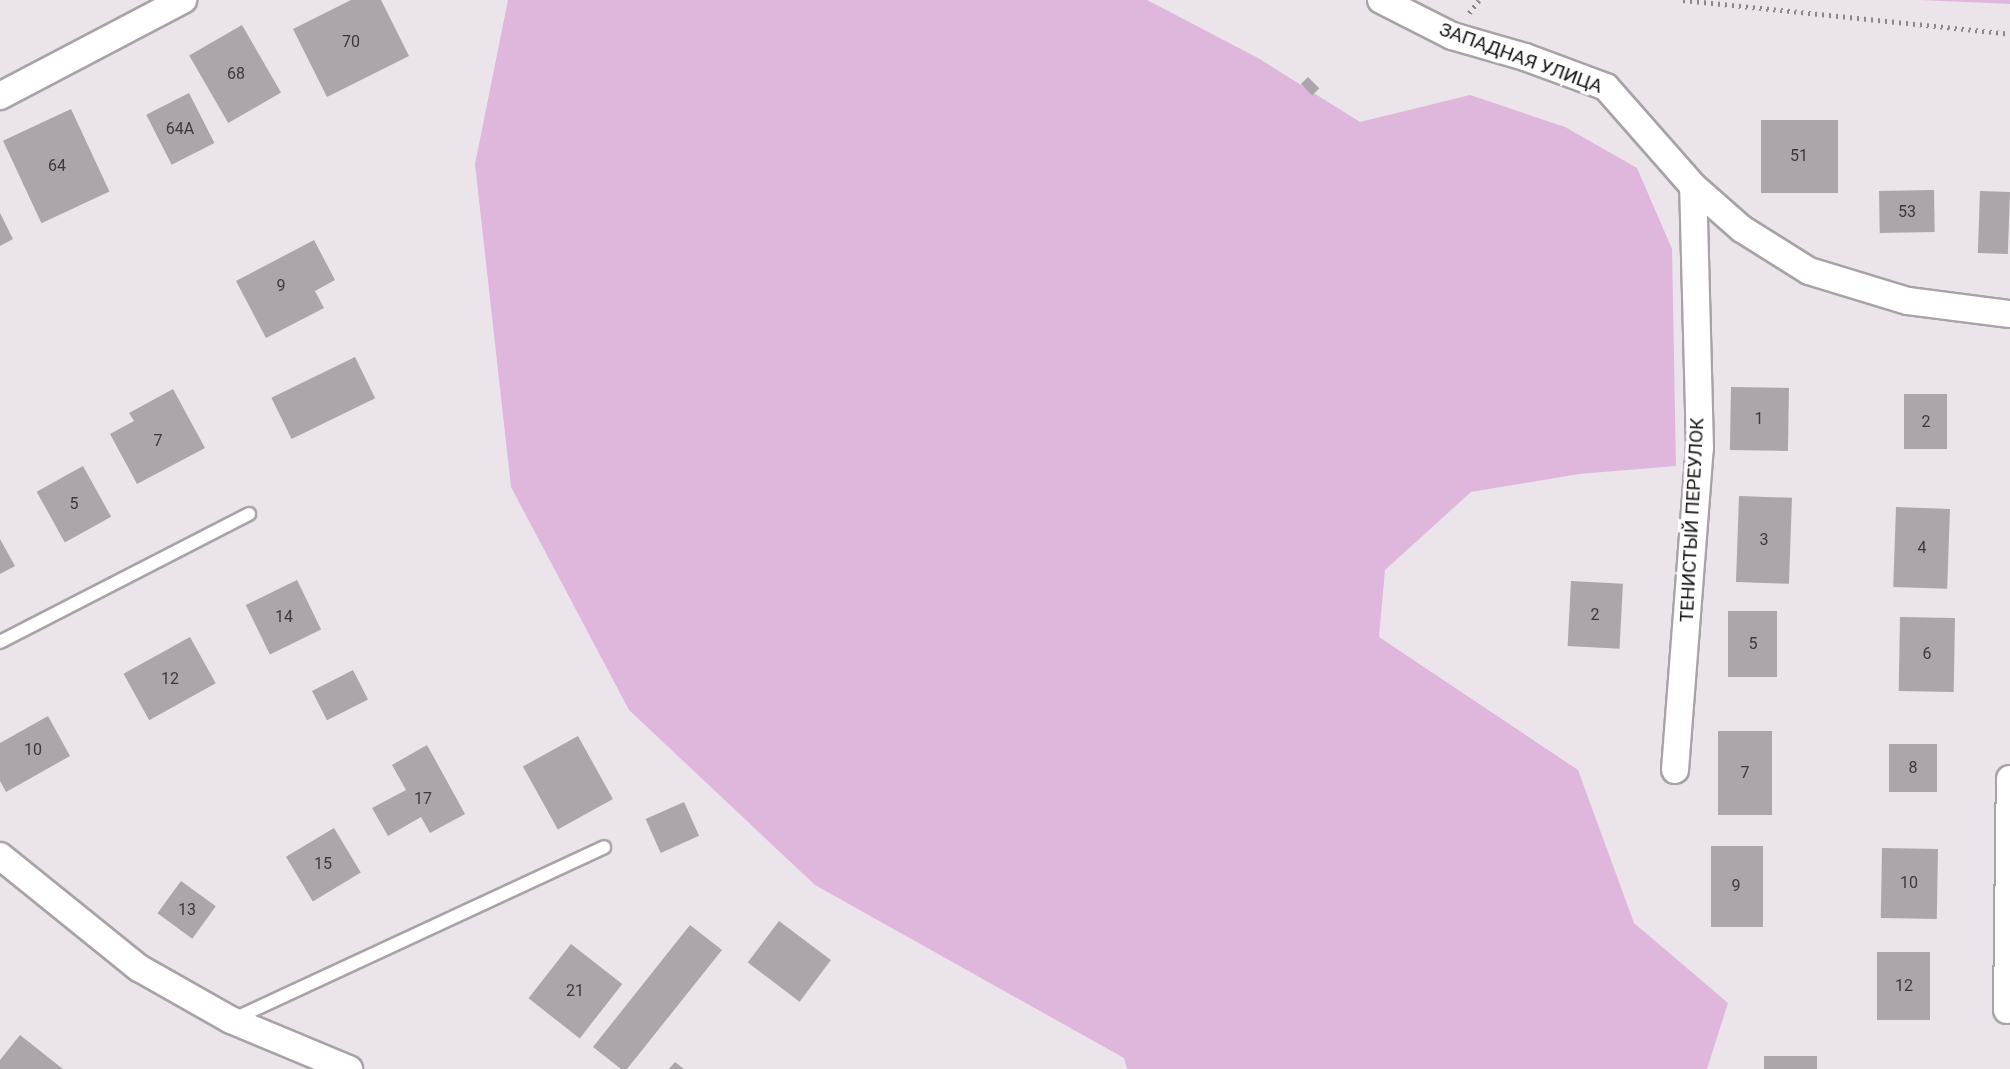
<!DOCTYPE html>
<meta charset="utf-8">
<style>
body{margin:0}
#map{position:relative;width:2010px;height:1069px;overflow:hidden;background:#ebe4ea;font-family:Roboto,sans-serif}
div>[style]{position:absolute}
.green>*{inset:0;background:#dfb7dc}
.building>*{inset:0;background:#aca6ac;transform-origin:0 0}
.path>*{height:4.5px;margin-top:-2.25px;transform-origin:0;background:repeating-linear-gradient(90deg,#8d878c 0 2px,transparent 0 7px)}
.roads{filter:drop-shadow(2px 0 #a9a2a8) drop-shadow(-2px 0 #a9a2a8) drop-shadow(0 2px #a9a2a8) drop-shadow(0 -2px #a9a2a8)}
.lane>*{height:12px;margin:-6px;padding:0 6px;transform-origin:6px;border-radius:6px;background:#fff}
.street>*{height:26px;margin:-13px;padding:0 13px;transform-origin:13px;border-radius:13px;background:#fff}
span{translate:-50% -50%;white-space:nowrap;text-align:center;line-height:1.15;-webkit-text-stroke:7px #fff;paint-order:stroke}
.number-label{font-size:16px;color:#3c383c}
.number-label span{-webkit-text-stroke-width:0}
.street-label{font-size:19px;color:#171416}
</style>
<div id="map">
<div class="green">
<i style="clip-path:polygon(508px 0,1147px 0,1258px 58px,1360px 122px,1470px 95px,1565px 127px,1637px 168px,1672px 249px,1676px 466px,1579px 474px,1471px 492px,1385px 570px,1379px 637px,1578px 770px,1634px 923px,1728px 1003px,1707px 1069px,1127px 1069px,1124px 1058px,815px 885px,629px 710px,511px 487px,475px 164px)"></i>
<i style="clip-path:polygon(1921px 0,2010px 0,2010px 4px)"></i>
</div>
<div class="building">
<i style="clip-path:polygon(351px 0,381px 0,409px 56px,327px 97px,293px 29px)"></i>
<i style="left:242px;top:25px;width:78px;height:61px;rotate:60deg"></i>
<i style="left:1308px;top:77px;width:16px;height:10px;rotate:45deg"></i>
<i style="left:189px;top:93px;width:56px;height:48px;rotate:63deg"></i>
<i style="left:71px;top:109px;width:91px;height:75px;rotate:65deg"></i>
<i style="left:1761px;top:120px;width:77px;height:73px"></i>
<i style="left:1934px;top:190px;width:42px;height:55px;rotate:89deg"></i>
<i style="left:1980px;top:191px;width:30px;height:62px;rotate:2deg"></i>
<i style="clip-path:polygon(0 213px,13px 239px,0 246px)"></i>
<i style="clip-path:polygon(314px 240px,335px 280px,315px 291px,324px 308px,266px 338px,236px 281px)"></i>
<i style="left:355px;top:357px;width:46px;height:93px;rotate:64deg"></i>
<i style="left:1731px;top:387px;width:58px;height:63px;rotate:1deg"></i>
<i style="clip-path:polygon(173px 389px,205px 448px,137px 484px,110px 434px,134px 421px,129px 413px)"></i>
<i style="left:1904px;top:394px;width:43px;height:55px"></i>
<i style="left:83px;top:466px;width:58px;height:53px;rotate:61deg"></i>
<i style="left:1739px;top:496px;width:53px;height:86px;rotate:2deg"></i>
<i style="left:1896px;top:507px;width:54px;height:80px;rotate:2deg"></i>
<i style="clip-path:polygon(0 539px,15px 566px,0 574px)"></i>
<i style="left:297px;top:580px;width:55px;height:57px;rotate:64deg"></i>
<i style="left:1571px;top:581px;width:52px;height:65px;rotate:3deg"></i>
<i style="left:1777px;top:611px;width:66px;height:49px;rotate:90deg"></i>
<i style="left:1900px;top:617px;width:55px;height:74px;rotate:1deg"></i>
<i style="left:190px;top:637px;width:53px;height:76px;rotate:61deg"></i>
<i style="left:353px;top:670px;width:33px;height:46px;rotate:63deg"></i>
<i style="clip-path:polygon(48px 716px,70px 756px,6px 792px,0 781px,0 743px)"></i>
<i style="left:1718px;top:731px;width:54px;height:84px"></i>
<i style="left:578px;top:736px;width:72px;height:63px;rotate:61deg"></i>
<i style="left:1889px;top:744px;width:48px;height:48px"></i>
<i style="clip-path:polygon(427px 745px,465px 814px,430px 833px,421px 817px,388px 836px,372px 808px,406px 790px,392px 765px)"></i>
<i style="left:684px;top:802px;width:37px;height:42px;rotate:66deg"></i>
<i style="left:334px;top:828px;width:52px;height:56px;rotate:59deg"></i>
<i style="left:1711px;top:846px;width:52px;height:81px"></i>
<i style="left:1882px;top:848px;width:56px;height:70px;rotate:1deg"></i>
<i style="left:181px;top:881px;width:43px;height:40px;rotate:36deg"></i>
<i style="left:779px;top:921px;width:65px;height:52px;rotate:37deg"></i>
<i style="clip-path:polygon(690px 925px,722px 950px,627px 1069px,621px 1069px,593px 1047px)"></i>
<i style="left:571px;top:944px;width:65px;height:69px;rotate:38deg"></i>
<i style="left:1877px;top:952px;width:53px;height:68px"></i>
<i style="clip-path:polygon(20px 1035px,63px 1069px,0 1069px,0 1060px)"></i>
<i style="left:1817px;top:1056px;width:13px;height:53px;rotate:90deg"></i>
<i style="clip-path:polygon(675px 1062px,684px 1069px,669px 1069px)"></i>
</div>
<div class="path">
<i style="left:1683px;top:0;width:329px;rotate:5.9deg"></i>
<i style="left:1469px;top:13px;width:16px;rotate:-52deg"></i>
</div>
<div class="roads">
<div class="lane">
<i style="left:0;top:642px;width:280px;rotate:-27.2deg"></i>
<i style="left:234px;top:1019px;width:408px;rotate:-24.9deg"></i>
</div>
<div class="street">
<i style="left:1381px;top:0;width:80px;rotate:26.9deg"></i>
<i style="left:1452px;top:36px;width:76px;rotate:16deg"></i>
<i style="left:1525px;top:57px;width:86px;rotate:20.3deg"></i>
<i style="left:1606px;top:87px;width:132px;rotate:48.7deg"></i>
<i style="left:1693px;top:186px;width:65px;rotate:41.3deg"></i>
<i style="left:1742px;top:229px;width:79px;rotate:32.1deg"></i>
<i style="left:1809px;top:271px;width:103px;rotate:16.9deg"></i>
<i style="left:1908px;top:301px;width:103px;rotate:7.3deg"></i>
<i style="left:0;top:96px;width:207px;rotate:-27.7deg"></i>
<i style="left:1675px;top:770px;width:323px;rotate:-85.6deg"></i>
<i style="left:1700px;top:448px;width:262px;rotate:-91.5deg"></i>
<i style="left:0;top:856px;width:179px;rotate:38.9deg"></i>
<i style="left:139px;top:968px;width:106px;rotate:29.5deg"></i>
<i style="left:231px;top:1020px;width:128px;rotate:22.6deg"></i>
<i style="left:2007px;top:1010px;width:231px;rotate:-89.3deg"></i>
</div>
</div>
<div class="number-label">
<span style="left:351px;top:42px">70</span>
<span style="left:236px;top:74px">68</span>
<span style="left:180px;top:129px">64А</span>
<span style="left:1799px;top:156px">51</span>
<span style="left:57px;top:166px">64</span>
<span style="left:1907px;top:212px">53</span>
<span style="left:281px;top:286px">9</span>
<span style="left:1759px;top:419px">1</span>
<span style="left:1926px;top:422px">2</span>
<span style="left:158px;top:441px">7</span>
<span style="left:74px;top:504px">5</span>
<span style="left:1764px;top:540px">3</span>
<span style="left:1922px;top:548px">4</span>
<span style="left:1595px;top:615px">2</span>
<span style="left:284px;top:617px">14</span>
<span style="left:1753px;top:644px">5</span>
<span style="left:1927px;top:654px">6</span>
<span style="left:170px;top:679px">12</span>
<span style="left:33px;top:750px">10</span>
<span style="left:1913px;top:768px">8</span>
<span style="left:1745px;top:773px">7</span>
<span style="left:423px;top:799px">17</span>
<span style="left:323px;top:864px">15</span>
<span style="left:1909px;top:883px">10</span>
<span style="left:1736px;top:886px">9</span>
<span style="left:187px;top:910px">13</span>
<span style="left:1904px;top:986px">12</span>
<span style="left:575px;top:991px">21</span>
</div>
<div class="street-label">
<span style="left:1521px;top:58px;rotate:20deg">ЗАПАДНАЯ УЛИЦА</span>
<span style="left:1692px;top:520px;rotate:-87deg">ТЕНИСТЫЙ ПЕРЕУЛОК</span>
</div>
</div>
